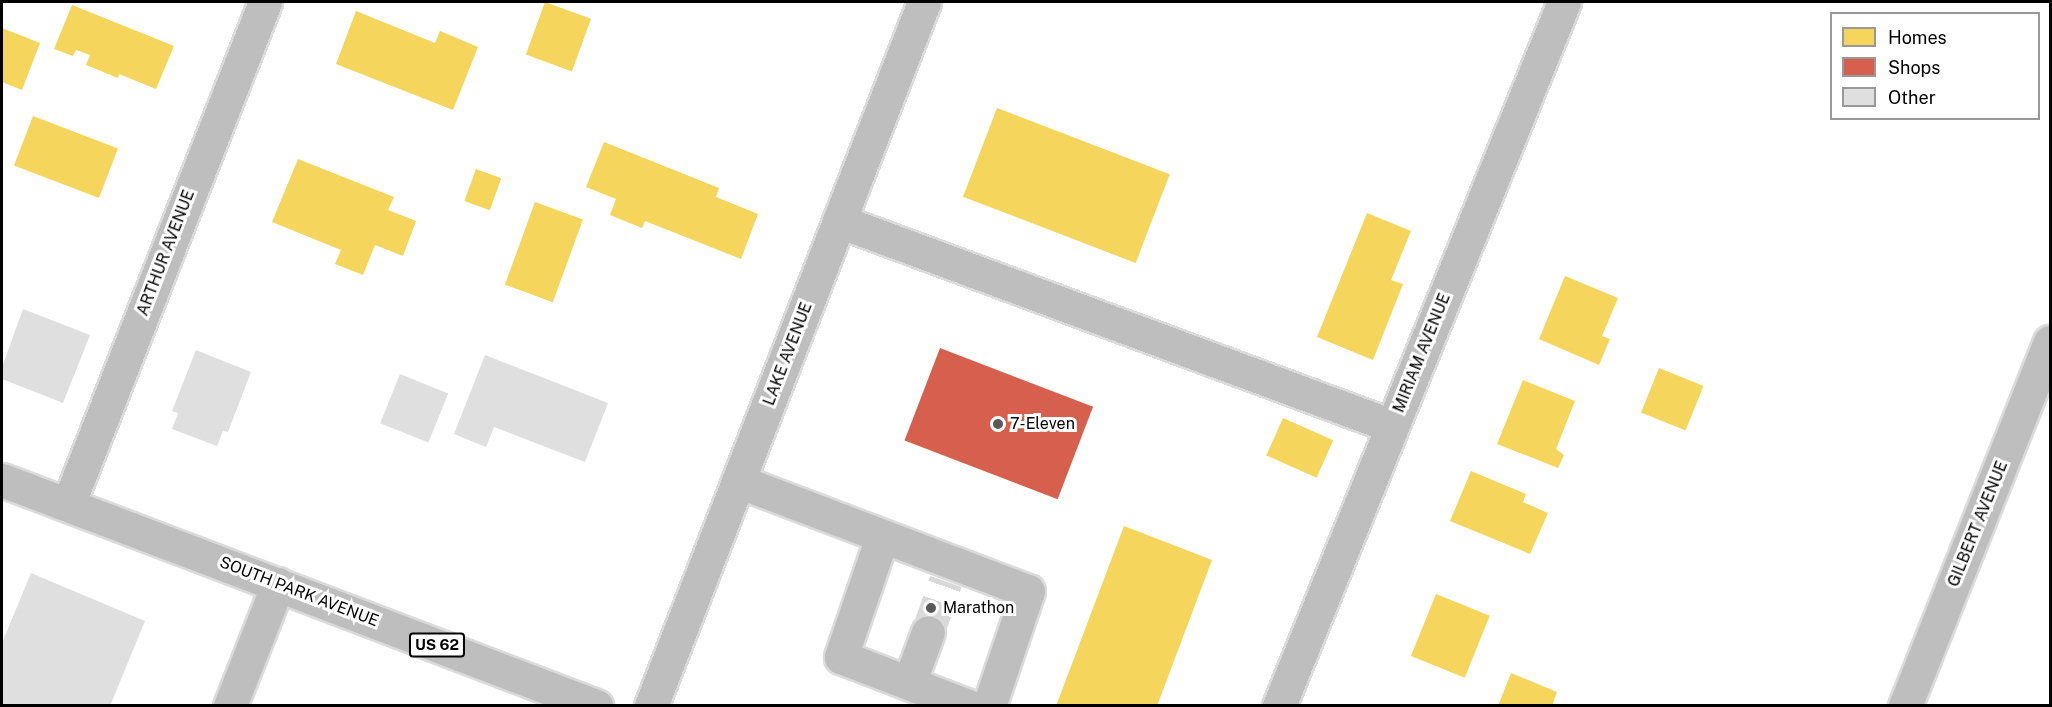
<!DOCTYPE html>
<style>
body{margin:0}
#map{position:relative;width:2052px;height:707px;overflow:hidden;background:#fff;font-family:"Public Sans",sans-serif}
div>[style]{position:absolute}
.homes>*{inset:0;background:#f6d55c;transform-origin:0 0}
.shops>*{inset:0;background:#d6604d;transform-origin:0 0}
.building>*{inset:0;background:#dfdfdf;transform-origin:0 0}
.minor-tunnel>*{height:33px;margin-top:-16.5px;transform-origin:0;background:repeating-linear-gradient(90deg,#d9d9d9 0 33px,transparent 0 49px)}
.roads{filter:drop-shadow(2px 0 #dbdbdb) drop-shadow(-2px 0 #dbdbdb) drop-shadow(0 2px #dbdbdb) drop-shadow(0 -2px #dbdbdb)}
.minor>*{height:33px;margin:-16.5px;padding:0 16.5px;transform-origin:16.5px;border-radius:16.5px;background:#bebebe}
.major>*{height:33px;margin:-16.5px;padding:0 16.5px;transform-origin:16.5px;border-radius:16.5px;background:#bebebe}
.dots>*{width:16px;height:16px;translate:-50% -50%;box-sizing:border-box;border:3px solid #fff;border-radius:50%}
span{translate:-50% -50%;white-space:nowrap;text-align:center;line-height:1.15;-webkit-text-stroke:6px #fff;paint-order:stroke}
.shield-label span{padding:2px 4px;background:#fff;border:2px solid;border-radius:4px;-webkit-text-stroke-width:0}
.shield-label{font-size:15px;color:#000;font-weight:700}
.street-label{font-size:16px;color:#000}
.poi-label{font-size:16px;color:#000}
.left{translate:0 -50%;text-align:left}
.frame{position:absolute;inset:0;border:3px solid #000;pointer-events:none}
.legend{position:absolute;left:1830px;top:12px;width:210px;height:108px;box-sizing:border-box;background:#fff;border:2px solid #999;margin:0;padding:8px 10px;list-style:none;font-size:18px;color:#000}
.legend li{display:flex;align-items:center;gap:12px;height:30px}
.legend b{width:30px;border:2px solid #999}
</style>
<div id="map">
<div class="homes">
<i style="left:545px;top:2px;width:49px;height:56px;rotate:20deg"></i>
<i style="clip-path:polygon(72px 5px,174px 46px,156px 89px,119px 74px,118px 78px,86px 65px,90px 55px,76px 50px,73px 56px,54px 49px)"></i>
<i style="clip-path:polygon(356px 11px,435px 43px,440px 31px,478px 47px,453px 110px,336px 64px)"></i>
<i style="clip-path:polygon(2px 28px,40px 43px,22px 90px,2px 82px)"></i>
<i style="left:997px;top:108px;width:185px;height:95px;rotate:21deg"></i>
<i style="left:33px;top:116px;width:91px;height:53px;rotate:21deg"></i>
<i style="clip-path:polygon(604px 142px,719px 188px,716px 197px,758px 214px,741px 259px,645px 221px,642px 228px,610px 215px,616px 199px,586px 187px)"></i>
<i style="clip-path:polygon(298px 159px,394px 197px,388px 210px,416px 221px,403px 256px,375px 245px,363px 275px,335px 264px,341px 250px,272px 222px)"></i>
<i style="left:476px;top:169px;width:27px;height:34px;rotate:20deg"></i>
<i style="left:535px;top:202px;width:51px;height:88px;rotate:20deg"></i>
<i style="clip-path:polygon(1367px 213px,1411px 231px,1391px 280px,1403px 284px,1373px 360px,1317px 337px)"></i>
<i style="clip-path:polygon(1565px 276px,1618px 298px,1602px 336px,1610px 339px,1599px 365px,1539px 339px)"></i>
<i style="left:1659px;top:368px;width:48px;height:48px;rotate:22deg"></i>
<i style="clip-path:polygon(1523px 380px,1575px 401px,1556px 449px,1564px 455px,1558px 468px,1497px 444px)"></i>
<i style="left:1283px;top:418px;width:55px;height:41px;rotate:24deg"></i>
<i style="clip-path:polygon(1471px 471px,1526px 494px,1523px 502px,1548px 513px,1530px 554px,1450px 521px)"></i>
<i style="clip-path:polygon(1124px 526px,1212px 560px,1157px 706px,1056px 706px)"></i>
<i style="left:1436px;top:594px;width:58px;height:67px;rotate:22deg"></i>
<i style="clip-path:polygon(1511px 673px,1557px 692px,1552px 706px,1498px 706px)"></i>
</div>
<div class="shops">
<i style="left:940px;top:348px;width:164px;height:99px;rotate:21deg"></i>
</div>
<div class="building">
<i style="clip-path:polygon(23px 309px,90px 335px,63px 403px,2px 379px,2px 367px)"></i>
<i style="clip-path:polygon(196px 350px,251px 372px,228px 432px,223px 431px,217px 446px,172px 429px,178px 413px,172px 411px)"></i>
<i style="clip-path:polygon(485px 355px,608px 403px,585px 462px,494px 427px,486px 447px,454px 434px)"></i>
<i style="left:400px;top:374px;width:52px;height:53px;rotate:22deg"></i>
<i style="clip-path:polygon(31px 573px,145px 621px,110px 706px,2px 706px,2px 643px)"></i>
</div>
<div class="minor-tunnel">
<i style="left:928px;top:632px;width:54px;rotate:-70.6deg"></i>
</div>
<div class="roads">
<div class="minor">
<i style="left:839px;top:221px;width:590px;rotate:20.34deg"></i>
<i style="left:738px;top:481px;width:310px;rotate:20.8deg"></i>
<i style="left:1028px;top:591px;width:121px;rotate:108.7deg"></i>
<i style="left:68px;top:505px;width:540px;rotate:-68.61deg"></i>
<i style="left:882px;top:537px;width:127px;rotate:108.9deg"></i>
<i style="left:841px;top:657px;width:136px;rotate:21.1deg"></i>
<i style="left:909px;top:683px;width:54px;rotate:-69.6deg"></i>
<i style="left:230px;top:706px;width:131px;rotate:-68.5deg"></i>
<i style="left:651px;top:706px;width:755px;rotate:-68.8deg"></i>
<i style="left:1279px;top:706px;width:760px;rotate:-67.96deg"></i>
<i style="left:1905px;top:706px;width:392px;rotate:-68.3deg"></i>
</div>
<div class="major">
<i style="left:2px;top:480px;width:636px;rotate:20.83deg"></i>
</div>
</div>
<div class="dots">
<i style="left:998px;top:424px;background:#595959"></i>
<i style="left:931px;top:608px;background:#595959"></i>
</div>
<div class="shield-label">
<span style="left:437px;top:645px">US 62</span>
</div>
<div class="street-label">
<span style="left:166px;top:253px;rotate:-69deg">ARTHUR AVENUE</span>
<span style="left:1422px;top:353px;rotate:-68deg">MIRIAM AVENUE</span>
<span style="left:788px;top:354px;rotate:-69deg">LAKE AVENUE</span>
<span style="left:1978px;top:524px;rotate:-68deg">GILBERT AVENUE</span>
<span style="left:299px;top:592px;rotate:21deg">SOUTH PARK AVENUE</span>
</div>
<div class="poi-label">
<span class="left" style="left:1010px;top:424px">7-Eleven</span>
<span class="left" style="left:943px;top:608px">Marathon</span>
</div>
<div class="frame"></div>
<ul class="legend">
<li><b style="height:16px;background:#f6d55c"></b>Homes</li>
<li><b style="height:16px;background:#d6604d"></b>Shops</li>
<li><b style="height:16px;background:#dfdfdf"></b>Other</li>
</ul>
</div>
